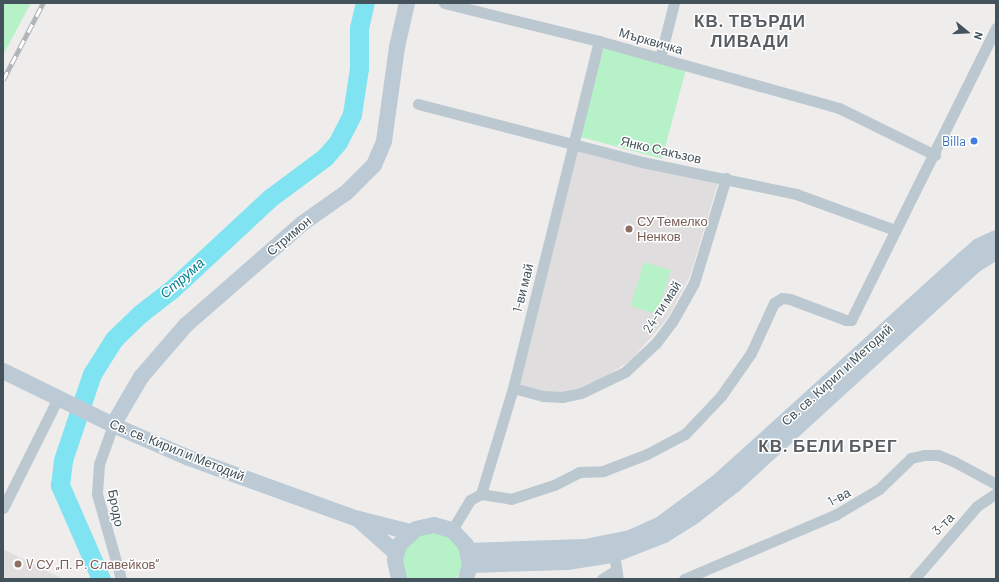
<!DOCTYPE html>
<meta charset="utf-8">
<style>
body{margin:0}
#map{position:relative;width:999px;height:582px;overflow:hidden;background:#efecec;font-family:Barlow,sans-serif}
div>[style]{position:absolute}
.education>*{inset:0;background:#e0ddde}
.green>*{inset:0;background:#b6f1c8;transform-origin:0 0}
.river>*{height:19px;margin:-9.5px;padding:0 9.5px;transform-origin:9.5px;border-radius:9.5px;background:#80e3f1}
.street>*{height:11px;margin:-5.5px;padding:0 5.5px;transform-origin:5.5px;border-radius:5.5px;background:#bbc8d0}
.secondary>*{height:16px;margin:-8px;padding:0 8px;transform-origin:8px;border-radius:8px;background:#bbcad5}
.rail>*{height:4.5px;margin-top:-2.25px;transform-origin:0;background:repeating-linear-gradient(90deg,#fff 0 9px,#aeb2b7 0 18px);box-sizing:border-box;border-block:1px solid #aeb2b7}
.dots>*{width:11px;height:11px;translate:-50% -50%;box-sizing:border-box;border:2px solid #fff;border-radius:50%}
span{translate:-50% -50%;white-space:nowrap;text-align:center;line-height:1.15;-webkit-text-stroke:3px #fff;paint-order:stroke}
.street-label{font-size:13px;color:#43525b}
.shop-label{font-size:13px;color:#366cbe}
.right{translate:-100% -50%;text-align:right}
.education-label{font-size:13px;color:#785e54}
.left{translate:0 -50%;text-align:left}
.water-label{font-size:14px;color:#067d8f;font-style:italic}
.district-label{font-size:17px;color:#585d62;font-weight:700;letter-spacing:1px}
.frame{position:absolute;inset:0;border:4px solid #43525b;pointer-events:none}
.north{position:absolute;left:947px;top:12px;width:40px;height:40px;-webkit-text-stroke:3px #fff;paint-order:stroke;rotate:108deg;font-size:11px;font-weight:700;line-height:16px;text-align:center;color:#43525b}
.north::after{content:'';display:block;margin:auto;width:14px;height:18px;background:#43525b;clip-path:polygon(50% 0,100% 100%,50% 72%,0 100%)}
</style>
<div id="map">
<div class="education">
<i style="clip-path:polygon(576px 146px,718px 183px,690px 276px,667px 319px,632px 359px,610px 374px,585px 386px,559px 394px,516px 385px)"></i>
<i style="clip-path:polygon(3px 549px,63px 579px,3px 579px)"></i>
</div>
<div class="green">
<i style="clip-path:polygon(3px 3px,31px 3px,3px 55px)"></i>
<i style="left:604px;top:47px;width:85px;height:93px;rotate:15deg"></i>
<i style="left:644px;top:262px;width:28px;height:46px;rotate:17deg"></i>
<i style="clip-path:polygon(435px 531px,448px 535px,458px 545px,463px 557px,461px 571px,456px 579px,407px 579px,402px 565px,403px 552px,422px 533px)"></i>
</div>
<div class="river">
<i style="left:101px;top:579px;width:103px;rotate:-113.6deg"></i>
<i style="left:60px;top:485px;width:25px;rotate:-83deg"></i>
<i style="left:63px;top:460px;width:91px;rotate:-71.4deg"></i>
<i style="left:92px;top:374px;width:41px;rotate:-57.8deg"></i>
<i style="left:114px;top:339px;width:36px;rotate:-44deg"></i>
<i style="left:140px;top:314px;width:39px;rotate:-38deg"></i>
<i style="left:171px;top:290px;width:135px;rotate:-42.9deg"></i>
<i style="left:270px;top:198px;width:69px;rotate:-36.7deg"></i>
<i style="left:325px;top:157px;width:20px;rotate:-49deg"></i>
<i style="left:338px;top:142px;width:31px;rotate:-63deg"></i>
<i style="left:352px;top:114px;width:47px;rotate:-81.3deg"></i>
<i style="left:359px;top:68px;width:40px;rotate:-90deg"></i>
<i style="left:359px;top:28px;width:26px;rotate:-77deg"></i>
</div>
<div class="street">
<i style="left:444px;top:3px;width:160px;rotate:13.8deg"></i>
<i style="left:599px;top:41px;width:249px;rotate:15.6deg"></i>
<i style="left:839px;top:108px;width:107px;rotate:26.1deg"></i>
<i style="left:660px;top:58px;width:57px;rotate:-75.7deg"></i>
<i style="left:418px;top:104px;width:231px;rotate:14.5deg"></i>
<i style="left:642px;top:162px;width:157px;rotate:11.7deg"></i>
<i style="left:796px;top:194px;width:105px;rotate:20deg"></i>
<i style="left:513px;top:388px;width:31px;rotate:15deg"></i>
<i style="left:543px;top:396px;width:19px;rotate:3deg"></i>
<i style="left:562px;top:397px;width:19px;rotate:-12deg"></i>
<i style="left:581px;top:393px;width:49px;rotate:-25.5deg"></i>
<i style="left:625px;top:372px;width:42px;rotate:-43.1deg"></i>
<i style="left:656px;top:343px;width:26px;rotate:-53deg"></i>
<i style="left:672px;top:322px;width:45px;rotate:-60.6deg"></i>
<i style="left:694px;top:283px;width:110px;rotate:-73.1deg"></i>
<i style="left:113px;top:425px;width:41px;rotate:109.7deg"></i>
<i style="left:99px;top:464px;width:30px;rotate:94deg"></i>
<i style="left:97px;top:494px;width:88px;rotate:74.2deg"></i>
<i style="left:481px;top:494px;width:30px;rotate:9deg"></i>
<i style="left:511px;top:499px;width:45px;rotate:-18deg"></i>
<i style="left:554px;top:485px;width:28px;rotate:-27deg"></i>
<i style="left:579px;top:472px;width:24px;rotate:-2deg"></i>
<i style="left:603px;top:471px;width:47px;rotate:-21.1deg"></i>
<i style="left:647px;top:454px;width:43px;rotate:-27.8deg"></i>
<i style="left:685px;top:434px;width:52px;rotate:-46.5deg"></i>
<i style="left:721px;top:396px;width:52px;rotate:-55.1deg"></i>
<i style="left:751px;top:353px;width:55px;rotate:-65.3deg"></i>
<i style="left:774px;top:303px;width:9px;rotate:-32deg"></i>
<i style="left:782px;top:298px;width:8px;rotate:7deg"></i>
<i style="left:790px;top:299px;width:60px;rotate:20.6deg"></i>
<i style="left:846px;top:320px;width:5px"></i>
<i style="left:851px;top:320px;width:326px;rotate:-63.6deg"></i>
<i style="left:3px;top:508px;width:123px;rotate:-63.4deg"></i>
<i style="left:452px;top:530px;width:35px;rotate:-59deg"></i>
<i style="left:470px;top:500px;width:13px;rotate:-29deg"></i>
<i style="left:481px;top:494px;width:111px;rotate:-73.2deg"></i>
<i style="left:513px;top:388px;width:357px;rotate:-76.1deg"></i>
<i style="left:613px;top:548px;width:31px;rotate:81deg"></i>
<i style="left:602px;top:579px;width:15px;rotate:-32deg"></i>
<i style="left:684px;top:579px;width:164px;rotate:-23deg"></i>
<i style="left:835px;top:515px;width:51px;rotate:-30.6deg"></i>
<i style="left:879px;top:489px;width:45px;rotate:-44.1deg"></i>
<i style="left:911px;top:458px;width:13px;rotate:-13deg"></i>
<i style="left:924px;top:455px;width:14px"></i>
<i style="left:938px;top:455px;width:16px;rotate:22deg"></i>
<i style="left:953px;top:461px;width:49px;rotate:28.1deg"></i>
<i style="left:914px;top:579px;width:96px;rotate:-49.2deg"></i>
<i style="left:977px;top:506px;width:23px;rotate:-34deg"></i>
</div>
<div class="secondary">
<i style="left:3px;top:371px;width:123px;rotate:26.1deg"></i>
<i style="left:113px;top:425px;width:83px;rotate:23.5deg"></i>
<i style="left:189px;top:458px;width:177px;rotate:19.9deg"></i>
<i style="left:355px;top:518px;width:57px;rotate:14.3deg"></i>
<i style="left:113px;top:425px;width:56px;rotate:-59.7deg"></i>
<i style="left:141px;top:377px;width:69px;rotate:-49.1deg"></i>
<i style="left:186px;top:325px;width:155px;rotate:-41.1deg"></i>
<i style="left:303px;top:223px;width:54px;rotate:-35.2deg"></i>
<i style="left:347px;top:192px;width:38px;rotate:-45deg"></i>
<i style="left:374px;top:165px;width:26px;rotate:-67deg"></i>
<i style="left:384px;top:141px;width:95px;rotate:-82.1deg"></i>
<i style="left:397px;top:47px;width:45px;rotate:-77.2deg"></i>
<i style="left:361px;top:522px;width:47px;rotate:41.5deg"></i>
<i style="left:468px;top:551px;width:117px;rotate:-2deg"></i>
<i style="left:585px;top:547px;width:46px;rotate:-11.3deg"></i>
<i style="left:630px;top:538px;width:34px;rotate:-24deg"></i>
<i style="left:661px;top:524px;width:72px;rotate:-36.6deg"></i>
<i style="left:719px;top:481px;width:331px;rotate:-42.2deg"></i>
<i style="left:964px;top:259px;width:20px;rotate:-41deg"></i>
<i style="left:979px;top:246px;width:19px;rotate:-25deg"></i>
<i style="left:470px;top:565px;width:97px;rotate:-1.8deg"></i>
<i style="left:567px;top:562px;width:47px;rotate:-8.7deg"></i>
<i style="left:613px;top:555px;width:55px;rotate:-21.4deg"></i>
<i style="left:664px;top:535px;width:36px;rotate:-32deg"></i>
<i style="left:694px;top:516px;width:51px;rotate:-37.8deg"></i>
<i style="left:734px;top:485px;width:326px;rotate:-42.4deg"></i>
<i style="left:975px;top:265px;width:25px;rotate:-32deg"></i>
<i style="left:399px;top:579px;width:19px;rotate:-102deg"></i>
<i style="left:395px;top:560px;width:16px;rotate:-75deg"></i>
<i style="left:399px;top:545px;width:23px;rotate:-43deg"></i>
<i style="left:416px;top:529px;width:18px;rotate:-13deg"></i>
<i style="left:434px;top:525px;width:19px;rotate:16deg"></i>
<i style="left:452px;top:530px;width:21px;rotate:47deg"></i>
<i style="left:466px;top:545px;width:20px;rotate:79deg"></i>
<i style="left:470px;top:565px;width:15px;rotate:106deg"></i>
</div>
<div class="rail">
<i style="left:3px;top:80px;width:87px;rotate:-62.5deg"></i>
</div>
<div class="dots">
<i style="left:974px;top:141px;background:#3f7fe0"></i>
<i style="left:629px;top:229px;background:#8d6e63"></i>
<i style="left:18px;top:564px;background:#8d6e63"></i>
</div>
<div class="street-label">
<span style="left:651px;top:41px;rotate:16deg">Мърквичка</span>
<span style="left:661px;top:150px;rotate:13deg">Янко Сакъзов</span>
<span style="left:289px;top:236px;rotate:-40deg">Стримон</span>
<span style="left:523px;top:288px;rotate:-76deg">1-ви май</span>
<span style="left:662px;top:307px;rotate:-57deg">24-ти май</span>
<span style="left:837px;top:375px;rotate:-42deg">Св. св. Кирил и Методий</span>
<span style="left:177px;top:450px;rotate:22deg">Св. св. Кирил и Методий</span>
<span style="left:839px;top:497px;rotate:-28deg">1-ва</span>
<span style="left:116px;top:508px;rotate:79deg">Бродо</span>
<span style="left:943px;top:524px;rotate:-45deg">3-та</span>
</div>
<div class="shop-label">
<span class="right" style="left:966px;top:141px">Billa</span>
</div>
<div class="education-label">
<span class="left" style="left:637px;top:229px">СУ Темелко<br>Ненков</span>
<span class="left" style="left:26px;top:564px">V СУ „П. Р. Славейков“</span>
</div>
<div class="water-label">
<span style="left:182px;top:278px;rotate:-41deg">Струма</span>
</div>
<div class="district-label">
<span style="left:750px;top:31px">КВ. ТВЪРДИ<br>ЛИВАДИ</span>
<span style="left:828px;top:446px">КВ. БЕЛИ БРЕГ</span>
</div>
<div class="frame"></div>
<div class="north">N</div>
</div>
